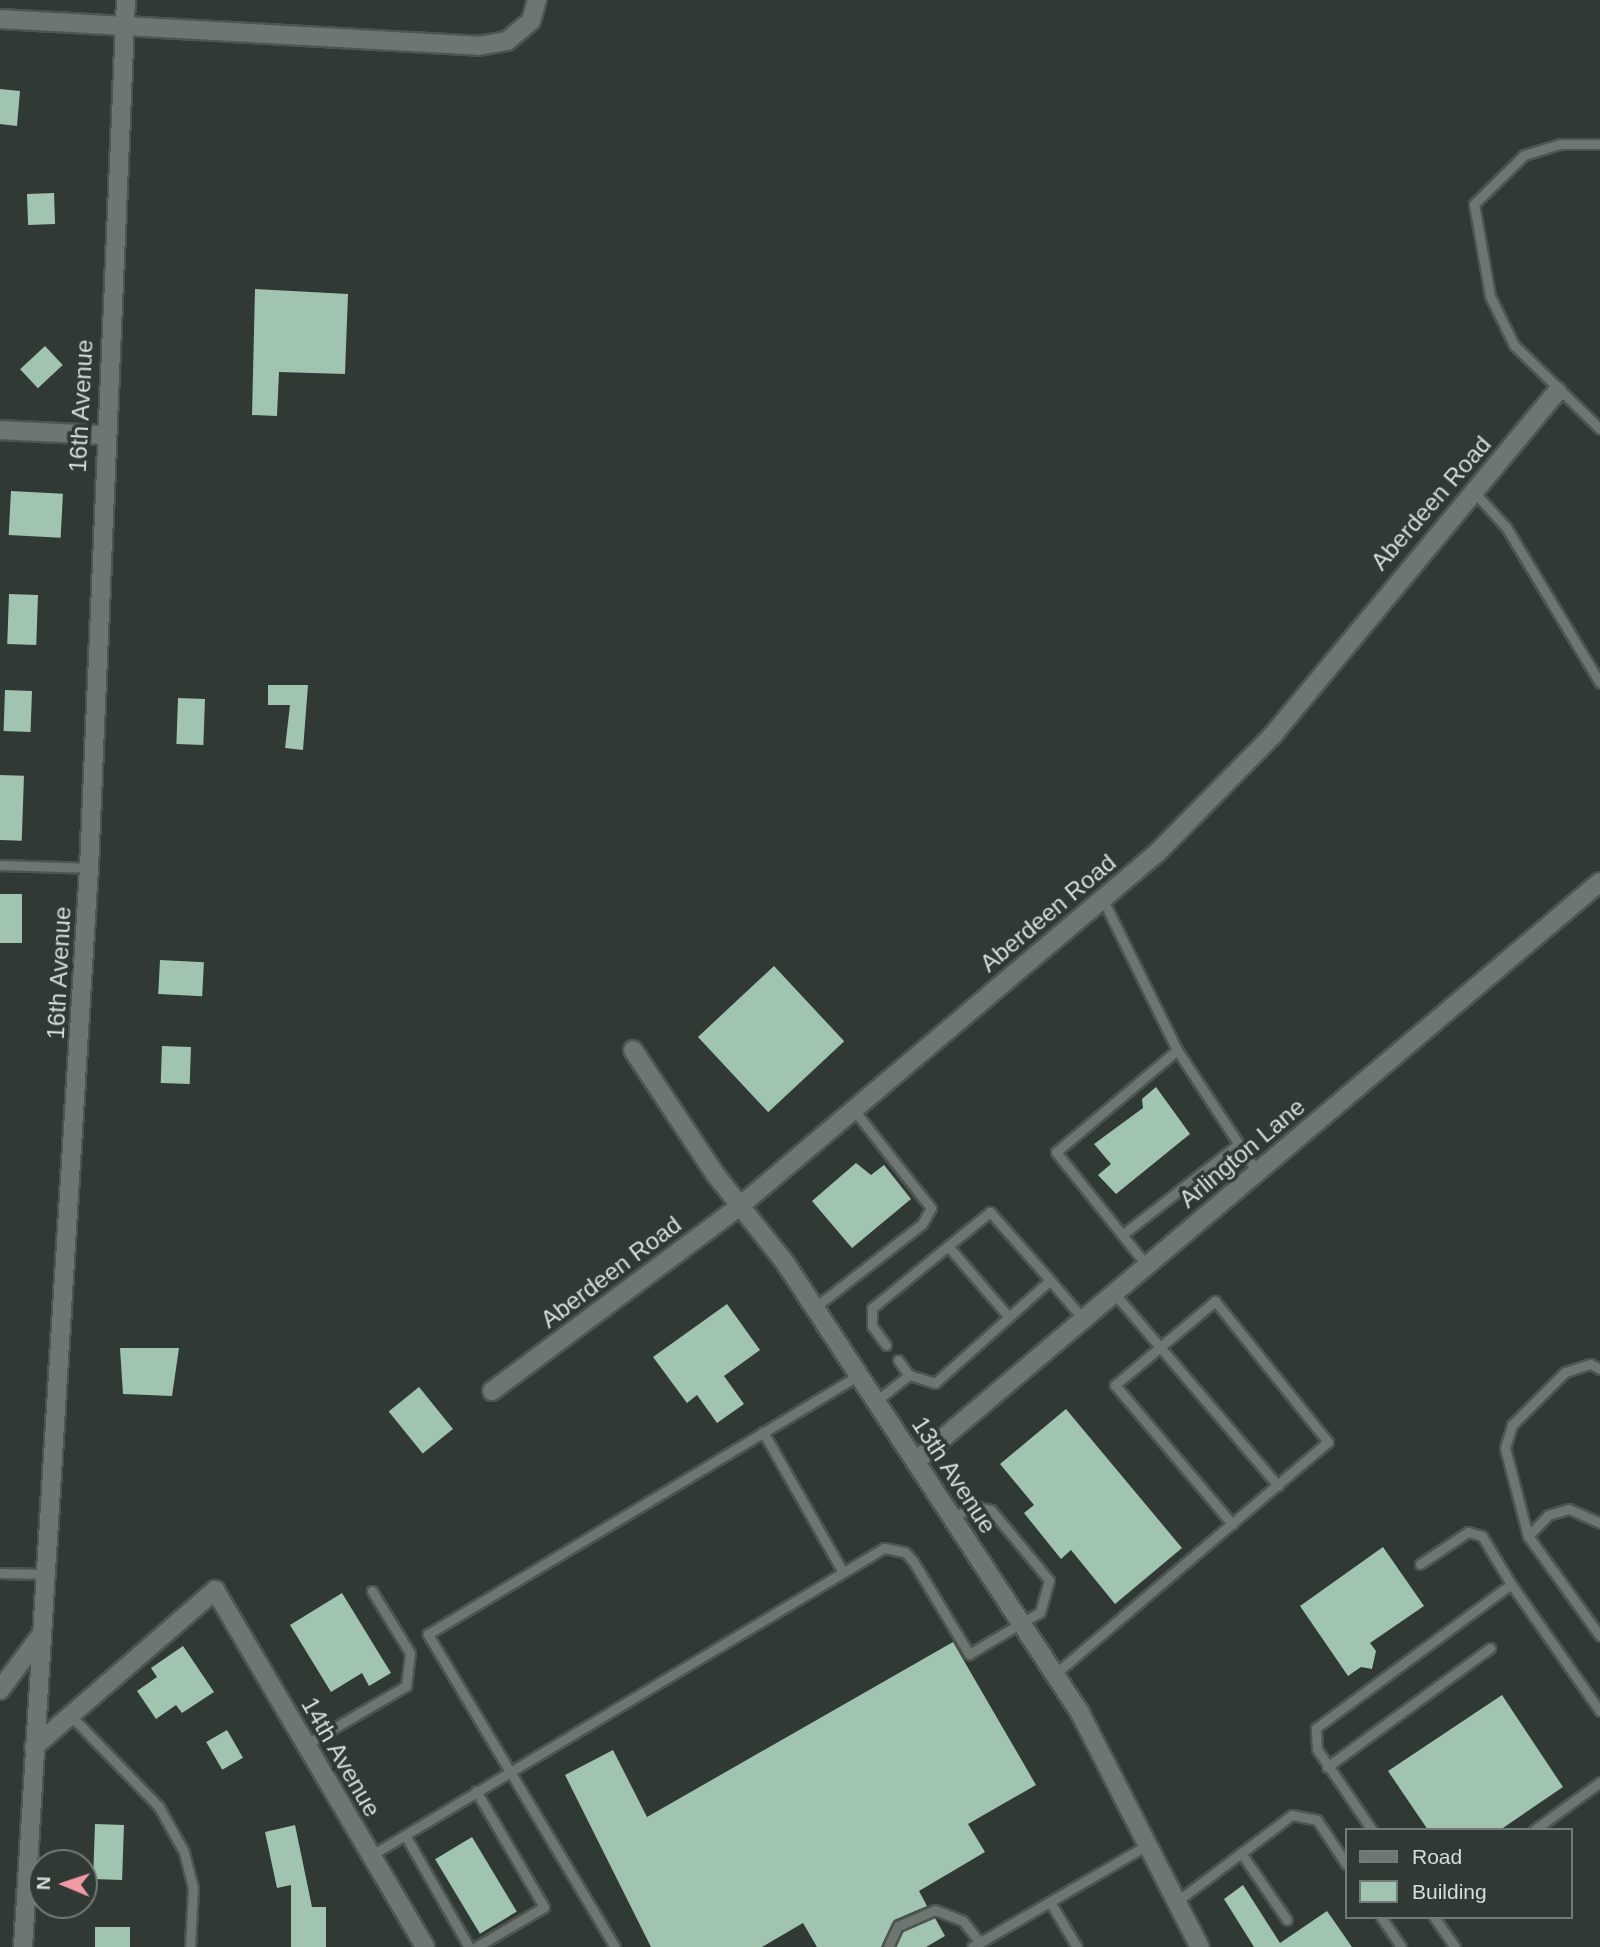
<!DOCTYPE html>
<style>
body{margin:0}
#map{position:relative;width:1600px;height:1947px;overflow:hidden;background:#303934;font-family:Helvetica,sans-serif}
div>[style]{position:absolute}
.building>*{inset:0;background:#a0c4af;transform-origin:0 0}
.roads{filter:drop-shadow(2px 0 #4d5551) drop-shadow(-2px 0 #4d5551) drop-shadow(0 2px #4d5551) drop-shadow(0 -2px #4d5551)}
.service>*{height:9px;margin:-4.5px;padding:0 4.5px;transform-origin:4.5px;border-radius:4.5px;background:#6d7671}
.minor>*{height:18px;margin:-9px;padding:0 9px;transform-origin:9px;border-radius:9px;background:#6d7671}
span{translate:-50% -50%;white-space:nowrap;text-align:center;line-height:1.15;-webkit-text-stroke:7px #303934;paint-order:stroke}
.street-label{font-size:24px;color:#d7ddd9}
.legend{position:absolute;left:1345px;top:1828px;width:228px;height:91px;box-sizing:border-box;background:#303934;border:2px solid #737b76;margin:0;padding:9px 12px;list-style:none;font-size:21px;color:#d7ddd9}
.legend li{display:flex;align-items:center;gap:14px;height:35px}
.legend b{width:35px;border:2px solid #737b76}
.north{position:absolute;left:28px;top:1849px;width:70px;height:70px;box-sizing:border-box;background:#303934;border:2px solid #737b76;border-radius:50%;rotate:272deg;font-size:19px;font-weight:700;line-height:28px;text-align:center;color:#d7ddd9}
.north::after{content:'';display:block;margin:auto;width:24px;height:32px;background:#f39aa7;clip-path:polygon(50% 0,100% 100%,50% 72%,0 100%)}
</style>
<div id="map">
<div class="building">
<i style="clip-path:polygon(0 89px,20px 91px,17px 126px,0 124px)"></i>
<i style="left:54px;top:193px;width:31px;height:27px;rotate:88deg"></i>
<i style="clip-path:polygon(255px 289px,348px 294px,345px 374px,279px 372px,277px 416px,252px 415px)"></i>
<i style="left:45px;top:346px;width:26px;height:34px;rotate:47deg"></i>
<i style="left:11px;top:491px;width:52px;height:44px;rotate:3deg"></i>
<i style="left:9px;top:594px;width:29px;height:50px;rotate:2deg"></i>
<i style="clip-path:polygon(268px 685px,308px 685px,303px 750px,285px 748px,290px 705px,268px 705px)"></i>
<i style="left:5px;top:690px;width:27px;height:41px;rotate:2deg"></i>
<i style="left:178px;top:698px;width:27px;height:46px;rotate:2deg"></i>
<i style="left:0;top:775px;width:24px;height:65px;rotate:2deg"></i>
<i style="left:0;top:894px;width:22px;height:49px"></i>
<i style="left:160px;top:960px;width:44px;height:34px;rotate:3deg"></i>
<i style="left:774px;top:966px;width:103px;height:104px;rotate:47deg"></i>
<i style="left:162px;top:1046px;width:29px;height:37px;rotate:2deg"></i>
<i style="clip-path:polygon(1156px 1087px,1190px 1134px,1116px 1194px,1098px 1175px,1111px 1164px,1094px 1144px,1143px 1108px,1142px 1099px)"></i>
<i style="clip-path:polygon(856px 1163px,871px 1175px,884px 1165px,911px 1199px,852px 1248px,812px 1201px)"></i>
<i style="clip-path:polygon(727px 1304px,760px 1350px,724px 1376px,744px 1404px,717px 1423px,697px 1395px,687px 1403px,653px 1357px)"></i>
<i style="clip-path:polygon(120px 1348px,179px 1348px,172px 1396px,123px 1394px)"></i>
<i style="left:419px;top:1387px;width:54px;height:39px;rotate:51deg"></i>
<i style="clip-path:polygon(1066px 1409px,1182px 1548px,1115px 1604px,1071px 1550px,1061px 1559px,1024px 1513px,1034px 1505px,1000px 1464px)"></i>
<i style="clip-path:polygon(1383px 1547px,1424px 1606px,1370px 1643px,1376px 1651px,1372px 1669px,1361px 1667px,1348px 1676px,1300px 1606px)"></i>
<i style="clip-path:polygon(342px 1593px,391px 1673px,369px 1686px,362px 1673px,331px 1692px,290px 1625px)"></i>
<i style="clip-path:polygon(953px 1642px,1036px 1785px,968px 1824px,985px 1852px,919px 1891px,927px 1906px,894px 1920px,881px 1947px,817px 1947px,803px 1923px,762px 1947px,651px 1947px,565px 1775px,613px 1750px,647px 1817px)"></i>
<i style="clip-path:polygon(183px 1646px,214px 1692px,182px 1713px,176px 1705px,156px 1719px,137px 1691px,157px 1677px,151px 1668px)"></i>
<i style="clip-path:polygon(1502px 1695px,1563px 1787px,1500px 1830px,1428px 1830px,1388px 1771px)"></i>
<i style="left:227px;top:1730px;width:32px;height:24px;rotate:60deg"></i>
<i style="left:95px;top:1824px;width:29px;height:55px;rotate:2deg"></i>
<i style="clip-path:polygon(295px 1825px,312px 1907px,326px 1907px,326px 1947px,291px 1947px,291px 1885px,277px 1888px,265px 1832px)"></i>
<i style="left:472px;top:1837px;width:87px;height:43px;rotate:59deg"></i>
<i style="clip-path:polygon(1243px 1885px,1280px 1943px,1327px 1911px,1352px 1947px,1254px 1947px,1224px 1899px)"></i>
<i style="clip-path:polygon(935px 1918px,945px 1936px,926px 1947px,896px 1947px,903px 1931px)"></i>
<i style="left:95px;top:1927px;width:35px;height:20px"></i>
</div>
<div class="roads">
<div class="service">
<i style="left:1600px;top:144px;width:40px;rotate:180deg"></i>
<i style="left:1560px;top:144px;width:38px;rotate:163deg"></i>
<i style="left:1524px;top:155px;width:70px;rotate:135.6deg"></i>
<i style="left:1474px;top:204px;width:93px;rotate:80.1deg"></i>
<i style="left:1490px;top:296px;width:55px;rotate:63.9deg"></i>
<i style="left:1514px;top:345px;width:120px;rotate:44.3deg"></i>
<i style="left:1474px;top:492px;width:47px;rotate:47.6deg"></i>
<i style="left:1506px;top:527px;width:182px;rotate:58.9deg"></i>
<i style="left:0;top:865px;width:89px;rotate:1.9deg"></i>
<i style="left:1103px;top:900px;width:167px;rotate:63.7deg"></i>
<i style="left:1122px;top:1235px;width:145px;rotate:-38deg"></i>
<i style="left:1147px;top:1266px;width:146px;rotate:-128.6deg"></i>
<i style="left:1056px;top:1152px;width:158px;rotate:-40.1deg"></i>
<i style="left:1177px;top:1050px;width:146px;rotate:56.7deg"></i>
<i style="left:1050px;top:1280px;width:52px;rotate:49.6deg"></i>
<i style="left:1114px;top:1293px;width:253px;rotate:49.6deg"></i>
<i style="left:814px;top:1308px;width:137px;rotate:-37.9deg"></i>
<i style="left:922px;top:1224px;width:18px;rotate:-61deg"></i>
<i style="left:931px;top:1208px;width:125px;rotate:-128.2deg"></i>
<i style="left:886px;top:1345px;width:24px;rotate:-126deg"></i>
<i style="left:872px;top:1326px;width:18px;rotate:-90deg"></i>
<i style="left:872px;top:1308px;width:98px;rotate:-39.2deg"></i>
<i style="left:948px;top:1246px;width:92px;rotate:49.4deg"></i>
<i style="left:898px;top:1360px;width:19px;rotate:54deg"></i>
<i style="left:909px;top:1375px;width:27px;rotate:17deg"></i>
<i style="left:935px;top:1383px;width:154px;rotate:-41.8deg"></i>
<i style="left:1050px;top:1280px;width:91px;rotate:-131.4deg"></i>
<i style="left:990px;top:1212px;width:54px;rotate:141deg"></i>
<i style="left:1600px;top:1369px;width:11px;rotate:-153deg"></i>
<i style="left:1590px;top:1364px;width:26px;rotate:162deg"></i>
<i style="left:1565px;top:1372px;width:75px;rotate:135deg"></i>
<i style="left:1512px;top:1425px;width:24px;rotate:107deg"></i>
<i style="left:1505px;top:1448px;width:91px;rotate:75.4deg"></i>
<i style="left:1528px;top:1536px;width:123px;rotate:54.2deg"></i>
<i style="left:876px;top:1401px;width:42px;rotate:-38.2deg"></i>
<i style="left:763px;top:1432px;width:161px;rotate:60.3deg"></i>
<i style="left:1528px;top:1536px;width:29px;rotate:-46deg"></i>
<i style="left:1548px;top:1515px;width:22px;rotate:-16deg"></i>
<i style="left:1569px;top:1509px;width:34px;rotate:24deg"></i>
<i style="left:1420px;top:1564px;width:58px;rotate:-33.7deg"></i>
<i style="left:1468px;top:1532px;width:15px;rotate:16deg"></i>
<i style="left:1482px;top:1536px;width:56px;rotate:58.9deg"></i>
<i style="left:0;top:1573px;width:45px;rotate:1.3deg"></i>
<i style="left:1055px;top:1674px;width:358px;rotate:-40.4deg"></i>
<i style="left:1328px;top:1442px;width:181px;rotate:-128.7deg"></i>
<i style="left:1215px;top:1301px;width:131px;rotate:140deg"></i>
<i style="left:1115px;top:1385px;width:182px;rotate:49.9deg"></i>
<i style="left:70px;top:1715px;width:128px;rotate:45.9deg"></i>
<i style="left:159px;top:1807px;width:51px;rotate:60.9deg"></i>
<i style="left:184px;top:1852px;width:37px;rotate:76deg"></i>
<i style="left:193px;top:1888px;width:59px;rotate:92.9deg"></i>
<i style="left:305px;top:1745px;width:117px;rotate:-30.3deg"></i>
<i style="left:406px;top:1686px;width:33px;rotate:-83deg"></i>
<i style="left:410px;top:1653px;width:73px;rotate:-121.5deg"></i>
<i style="left:1327px;top:1767px;width:202px;rotate:-36.1deg"></i>
<i style="left:476px;top:1791px;width:134px;rotate:59.6deg"></i>
<i style="left:544px;top:1907px;width:79px;rotate:149.5deg"></i>
<i style="left:1372px;top:1830px;width:98px;rotate:-124.2deg"></i>
<i style="left:1317px;top:1749px;width:21px;rotate:-93deg"></i>
<i style="left:1316px;top:1728px;width:242px;rotate:-36.4deg"></i>
<i style="left:1511px;top:1584px;width:155px;rotate:55deg"></i>
<i style="left:1534px;top:1830px;width:82px;rotate:-36deg"></i>
<i style="left:405px;top:1835px;width:129px;rotate:60.3deg"></i>
<i style="left:1241px;top:1853px;width:81px;rotate:55.5deg"></i>
<i style="left:370px;top:1856px;width:599px;rotate:-30.93deg"></i>
<i style="left:884px;top:1548px;width:21px;rotate:11deg"></i>
<i style="left:905px;top:1552px;width:12px;rotate:48deg"></i>
<i style="left:913px;top:1561px;width:109px;rotate:58.9deg"></i>
<i style="left:969px;top:1654px;width:82px;rotate:-30.6deg"></i>
<i style="left:1040px;top:1612px;width:33px;rotate:-74deg"></i>
<i style="left:1049px;top:1580px;width:91px;rotate:-129.6deg"></i>
<i style="left:991px;top:1510px;width:17px;rotate:-167deg"></i>
<i style="left:974px;top:1506px;width:25px;rotate:151deg"></i>
<i style="left:1050px;top:1902px;width:52px;rotate:59deg"></i>
<i style="left:1176px;top:1902px;width:145px;rotate:-36.9deg"></i>
<i style="left:1292px;top:1815px;width:25px;rotate:11deg"></i>
<i style="left:1317px;top:1820px;width:53px;rotate:56.6deg"></i>
<i style="left:1381px;top:1917px;width:36px;rotate:56deg"></i>
<i style="left:1434px;top:1917px;width:37px;rotate:55deg"></i>
<i style="left:615px;top:1947px;width:365px;rotate:-120.9deg"></i>
<i style="left:428px;top:1634px;width:503px;rotate:-31deg"></i>
<i style="left:888px;top:1947px;width:23px;rotate:-65deg"></i>
<i style="left:898px;top:1926px;width:40px;rotate:-23.4deg"></i>
<i style="left:935px;top:1910px;width:30px;rotate:21deg"></i>
<i style="left:963px;top:1921px;width:28px;rotate:52deg"></i>
<i style="left:972px;top:1947px;width:203px;rotate:-30.2deg"></i>
</div>
<div class="minor">
<i style="left:0;top:19px;width:479px;rotate:3.2deg"></i>
<i style="left:478px;top:46px;width:29px;rotate:-10deg"></i>
<i style="left:507px;top:41px;width:31px;rotate:-40deg"></i>
<i style="left:531px;top:21px;width:22px;rotate:-74deg"></i>
<i style="left:0;top:430px;width:103px;rotate:2.8deg"></i>
<i style="left:633px;top:1050px;width:149px;rotate:56.5deg"></i>
<i style="left:715px;top:1174px;width:115px;rotate:51.7deg"></i>
<i style="left:786px;top:1264px;width:537px;rotate:56.78deg"></i>
<i style="left:1080px;top:1713px;width:263px;rotate:62.9deg"></i>
<i style="left:492px;top:1391px;width:309px;rotate:-36.7deg"></i>
<i style="left:740px;top:1206px;width:548px;rotate:-40.26deg"></i>
<i style="left:1158px;top:852px;width:163px;rotate:-45.5deg"></i>
<i style="left:1272px;top:736px;width:447px;rotate:-50.4deg"></i>
<i style="left:916px;top:1461px;width:896px;rotate:-40.25deg"></i>
<i style="left:0;top:1690px;width:64px;rotate:-53.3deg"></i>
<i style="left:34px;top:1747px;width:240px;rotate:-40.9deg"></i>
<i style="left:215px;top:1590px;width:414px;rotate:59.5deg"></i>
<i style="left:23px;top:1947px;width:1081px;rotate:-86.5deg"></i>
<i style="left:89px;top:868px;width:869px;rotate:-87.56deg"></i>
</div>
</div>
<div class="street-label">
<span style="left:81px;top:406px;rotate:-87deg">16th Avenue</span>
<span style="left:1431px;top:503px;rotate:-49deg">Aberdeen Road</span>
<span style="left:1048px;top:913px;rotate:-40deg">Aberdeen Road</span>
<span style="left:59px;top:973px;rotate:-87deg">16th Avenue</span>
<span style="left:1242px;top:1153px;rotate:-40deg">Arlington Lane</span>
<span style="left:611px;top:1272px;rotate:-37deg">Aberdeen Road</span>
<span style="left:954px;top:1475px;rotate:57deg">13th Avenue</span>
<span style="left:341px;top:1757px;rotate:60deg">14th Avenue</span>
</div>
<ul class="legend">
<li><b style="height:9px;background:#6d7671"></b>Road</li>
<li><b style="height:19px;background:#a0c4af"></b>Building</li>
</ul>
<div class="north">N</div>
</div>
